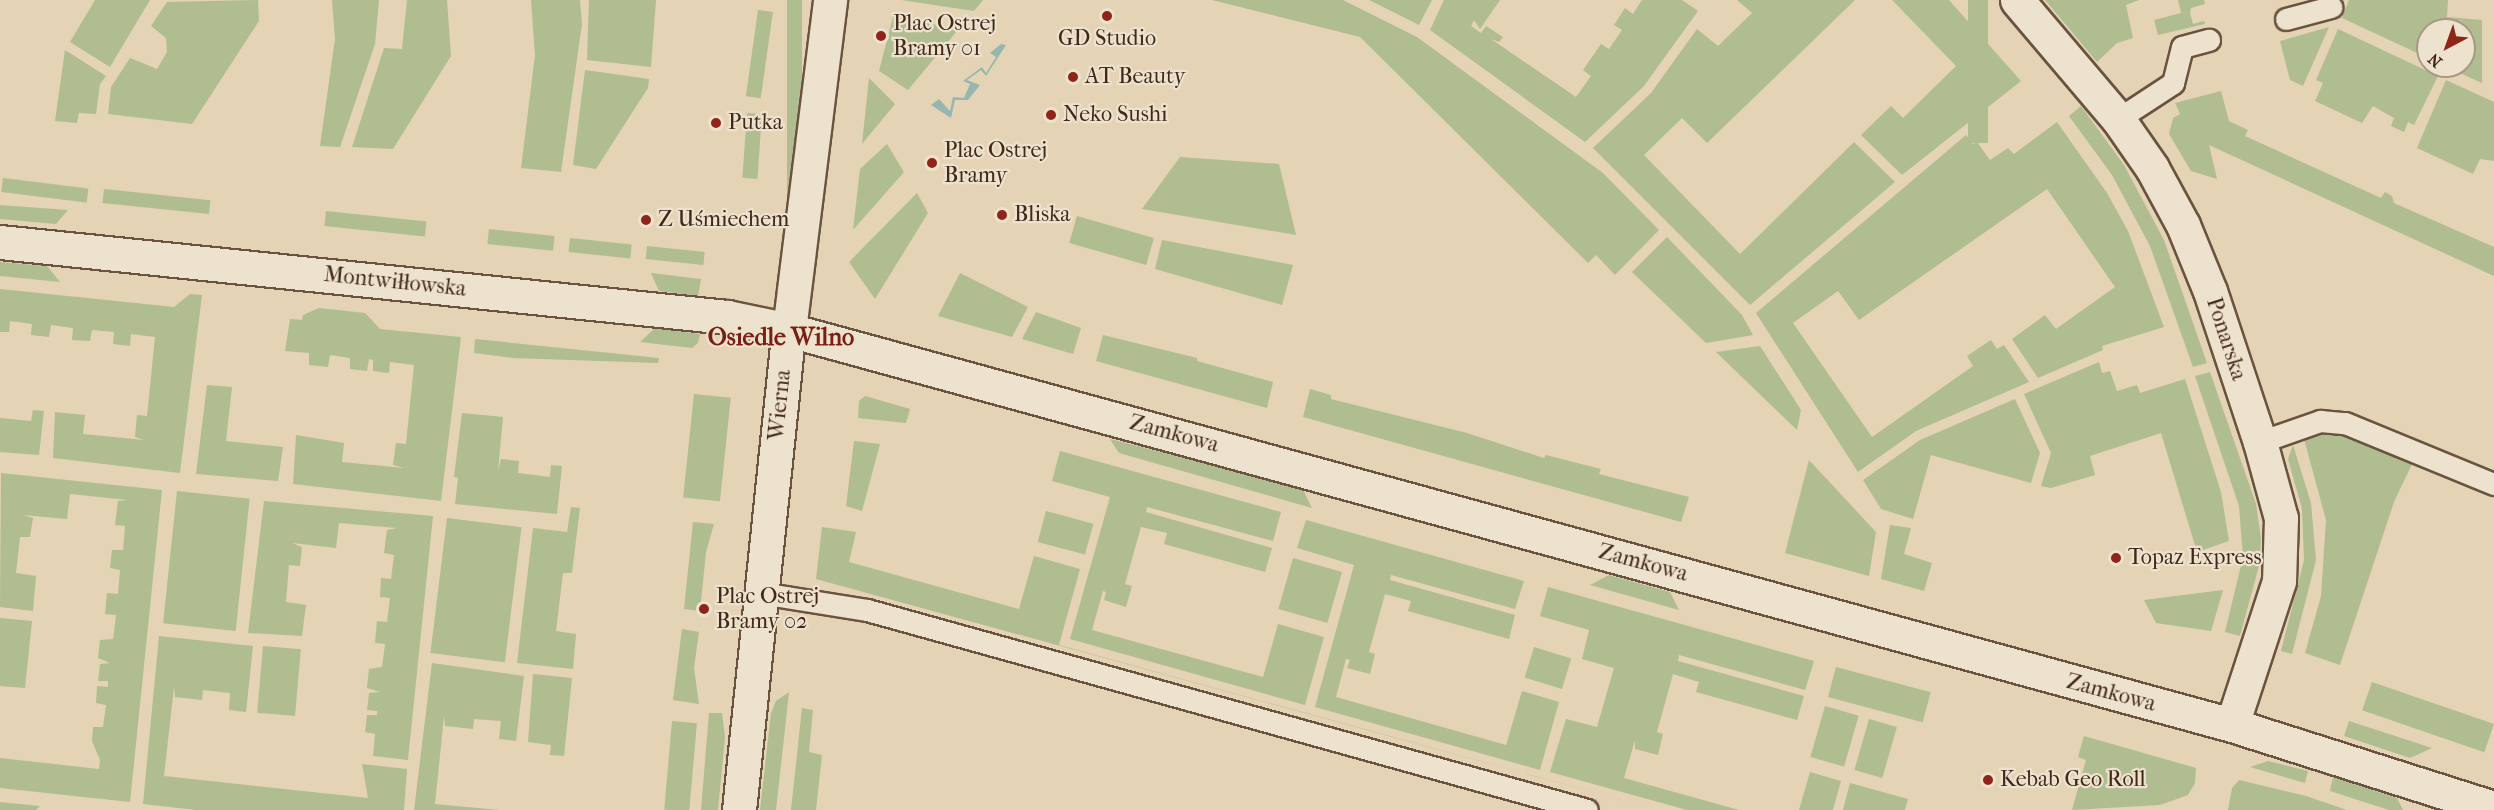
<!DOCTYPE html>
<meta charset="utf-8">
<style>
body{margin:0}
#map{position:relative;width:2494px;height:810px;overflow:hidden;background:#e4d3b4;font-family:"IM FELL French Canon",serif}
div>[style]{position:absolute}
.green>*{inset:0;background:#b0bd90;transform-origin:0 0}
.water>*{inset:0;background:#95b7af}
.roads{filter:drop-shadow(2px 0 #6a533f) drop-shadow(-2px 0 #6a533f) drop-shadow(0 2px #6a533f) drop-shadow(0 -2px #6a533f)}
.lane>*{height:21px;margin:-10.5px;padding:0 10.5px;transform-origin:10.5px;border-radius:10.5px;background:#ede2ce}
.street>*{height:33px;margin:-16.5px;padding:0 16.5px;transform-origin:16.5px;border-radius:16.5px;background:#ede2ce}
.dots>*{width:16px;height:16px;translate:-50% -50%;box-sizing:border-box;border:3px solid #ede2ce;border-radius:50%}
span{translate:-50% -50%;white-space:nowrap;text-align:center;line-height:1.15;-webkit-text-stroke:4.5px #ede2ce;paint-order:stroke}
.poi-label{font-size:22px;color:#422818}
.left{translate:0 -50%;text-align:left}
.street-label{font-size:22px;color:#422818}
.neighbourhood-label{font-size:24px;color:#7a1f14;font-weight:700}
.north{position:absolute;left:2416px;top:18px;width:60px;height:60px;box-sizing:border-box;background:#ede2ce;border:2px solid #a99885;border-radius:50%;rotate:221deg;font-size:16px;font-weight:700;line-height:24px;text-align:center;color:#422818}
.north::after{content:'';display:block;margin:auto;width:21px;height:27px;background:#8f2418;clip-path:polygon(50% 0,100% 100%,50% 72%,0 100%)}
</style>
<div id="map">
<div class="green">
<i style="clip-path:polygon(95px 0,150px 0,110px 67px,70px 42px)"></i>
<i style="clip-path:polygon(258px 0,259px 21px,192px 124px,108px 114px,111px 87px,130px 58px,157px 69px,167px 52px,166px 38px,151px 26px,167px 2px)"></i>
<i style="clip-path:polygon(332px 0,379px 0,375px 44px,340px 147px,320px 146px,335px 39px)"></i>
<i style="clip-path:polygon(407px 0,447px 0,451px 56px,393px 149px,352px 147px,384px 48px,402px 49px)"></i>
<i style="clip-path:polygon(531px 0,580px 0,582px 24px,561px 172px,521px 168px,535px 55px)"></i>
<i style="clip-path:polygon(589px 0,656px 0,651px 67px,587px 60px)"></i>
<i style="left:787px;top:0;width:15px;height:218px"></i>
<i style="clip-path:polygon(901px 0,983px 0,974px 11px)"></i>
<i style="clip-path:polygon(1212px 0,1343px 0,1417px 37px,1603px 173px,1659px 230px,1615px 275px,1596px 255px,1588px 263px,1360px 37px)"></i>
<i style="clip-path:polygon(1369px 0,1432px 0,1419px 25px)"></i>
<i style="clip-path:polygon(1444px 0,1500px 0,1480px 29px,1474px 20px,1471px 26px,1481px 33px,1486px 26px,1503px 37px,1499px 42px,1491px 39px,1576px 97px,1591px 76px,1583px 70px,1601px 44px,1609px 49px,1622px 30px,1614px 25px,1625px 8px,1633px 14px,1642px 0,1682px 0,1698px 11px,1644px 86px,1585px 142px,1430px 30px)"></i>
<i style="clip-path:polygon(1737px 0,1855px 0,1707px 143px,1682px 118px,1644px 155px,1740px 254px,1854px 142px,1895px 182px,1750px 305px,1593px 148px,1651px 93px,1697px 29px,1718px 46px,1752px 13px)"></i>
<i style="clip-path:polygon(1892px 0,1949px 0,2021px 81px,1902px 175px,1861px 135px,1891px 106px,1903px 118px,1956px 66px)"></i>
<i style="left:1968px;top:0;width:20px;height:143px"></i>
<i style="clip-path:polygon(2045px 0,2139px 0,2126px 5px,2133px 38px,2117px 43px,2097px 62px)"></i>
<i style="clip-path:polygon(2178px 0,2204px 0,2205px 4px,2191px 8px,2190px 13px,2193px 24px,2204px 21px,2205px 24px,2158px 35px,2154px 20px,2181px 13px)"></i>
<i style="clip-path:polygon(2349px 0,2448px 0,2447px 17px,2482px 20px,2482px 83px,2444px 66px,2464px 66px,2464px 30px,2428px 30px,2428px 58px,2342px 18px)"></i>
<i style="left:758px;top:10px;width:15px;height:87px;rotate:8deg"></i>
<i style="clip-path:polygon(894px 13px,957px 31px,908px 90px,879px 71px)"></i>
<i style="clip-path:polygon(2329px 27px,2303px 86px,2290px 80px,2280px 41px)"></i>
<i style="clip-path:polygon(2338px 29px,2438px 76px,2414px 125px,2408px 122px,2404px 132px,2391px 126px,2394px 118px,2373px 106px,2362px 123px,2315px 101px,2323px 83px,2316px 80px)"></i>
<i style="clip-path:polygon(65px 50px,106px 76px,100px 84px,96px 114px,79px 113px,77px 123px,55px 121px)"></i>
<i style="clip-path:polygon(585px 70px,649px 79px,648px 88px,596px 169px,573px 165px)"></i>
<i style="clip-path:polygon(869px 78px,895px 104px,862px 144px)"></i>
<i style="clip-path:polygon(2446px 80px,2494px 102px,2494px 161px,2480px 159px,2473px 174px,2417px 148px)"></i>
<i style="clip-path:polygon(2221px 91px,2229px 121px,2248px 130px,2245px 136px,2381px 198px,2385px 192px,2392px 196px,2394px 203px,2494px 247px,2494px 276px,2209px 145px,2217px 179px,2191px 171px,2169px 134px,2173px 118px,2180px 114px,2175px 103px)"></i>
<i style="clip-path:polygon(2081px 106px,2124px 165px,2164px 240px,2207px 363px,2193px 367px,2150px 246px,2112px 175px,2069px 116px)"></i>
<i style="left:747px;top:113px;width:15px;height:65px;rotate:4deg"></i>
<i style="clip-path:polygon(2057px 122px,2107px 193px,2128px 231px,2164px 327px,2102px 346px,2103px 350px,2038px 378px,2012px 339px,2045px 315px,2056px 329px,2115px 287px,2047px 189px,1859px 320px,1838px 291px,1793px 323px,1872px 437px,1973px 366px,1967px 356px,1991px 340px,1997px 349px,2004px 345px,2029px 382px,1916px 431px,1858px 472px,1756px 313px,1966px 135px,1973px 144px,1977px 142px,1990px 160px,2008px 148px,2014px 154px)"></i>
<i style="clip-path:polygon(887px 144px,904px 172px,853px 230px,860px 169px)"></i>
<i style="clip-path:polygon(1180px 157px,1279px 164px,1296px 235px,1142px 209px)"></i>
<i style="left:3px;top:178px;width:86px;height:14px;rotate:7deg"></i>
<i style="left:104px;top:189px;width:107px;height:14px;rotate:6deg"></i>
<i style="clip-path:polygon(917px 193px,928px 213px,875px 299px,849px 262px)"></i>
<i style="clip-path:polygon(0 205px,68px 210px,56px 224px,0 219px)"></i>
<i style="left:326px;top:211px;width:101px;height:15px;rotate:6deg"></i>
<i style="left:1077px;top:216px;width:80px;height:28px;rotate:16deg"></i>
<i style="left:489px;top:229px;width:66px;height:15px;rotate:6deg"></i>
<i style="clip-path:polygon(1667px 237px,1742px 315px,1753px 335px,1706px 343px,1632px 272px)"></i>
<i style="left:570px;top:238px;width:62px;height:14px;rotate:6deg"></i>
<i style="clip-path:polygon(1162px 240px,1293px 265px,1282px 305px,1155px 269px)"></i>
<i style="left:647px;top:246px;width:58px;height:13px;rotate:6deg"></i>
<i style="clip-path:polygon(0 262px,47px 266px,60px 282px,0 276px)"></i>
<i style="clip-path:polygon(651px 273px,701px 279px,698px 296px,659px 291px)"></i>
<i style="clip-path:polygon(960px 273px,1028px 307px,1012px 337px,938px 316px)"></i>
<i style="clip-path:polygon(0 289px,174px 307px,190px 294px,202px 295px,180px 473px,53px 458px,55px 412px,85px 415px,83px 434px,144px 440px,135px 437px,137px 415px,147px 416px,155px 337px,131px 334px,130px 346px,113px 344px,114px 332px,92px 330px,90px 341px,72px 340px,73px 328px,51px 325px,49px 337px,31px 335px,32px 324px,10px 321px,9px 332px,0 332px)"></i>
<i style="clip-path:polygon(319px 308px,365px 313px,380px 329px,461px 337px,441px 501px,293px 484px,296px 435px,344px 443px,342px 462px,404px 468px,393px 465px,396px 443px,406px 444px,414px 365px,390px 362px,389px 373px,373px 371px,373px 360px,369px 359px,367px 371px,350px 369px,350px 358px,330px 355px,328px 367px,309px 365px,309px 353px,285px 351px,290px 319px,302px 320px,303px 315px)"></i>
<i style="clip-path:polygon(1036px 312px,1081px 328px,1073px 354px,1022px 339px)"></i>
<i style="clip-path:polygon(655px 328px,700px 334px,698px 343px,692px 348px,640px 342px)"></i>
<i style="clip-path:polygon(1103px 335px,1197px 358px,1197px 361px,1273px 382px,1267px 408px,1096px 361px)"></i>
<i style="clip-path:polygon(475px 339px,659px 358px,658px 363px,513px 358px,474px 353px)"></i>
<i style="clip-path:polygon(1760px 346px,1801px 410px,1797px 430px,1716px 352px)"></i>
<i style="clip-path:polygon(2099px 362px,2102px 373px,2110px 371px,2117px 391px,2137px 385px,2140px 393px,2185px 379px,2221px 492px,2229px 541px,2197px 552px,2161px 433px,2090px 456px,2095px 475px,2051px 488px,2041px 486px,2051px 453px,2024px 394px)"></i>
<i style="clip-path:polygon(2210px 372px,2256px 504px,2261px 538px,2260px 562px,2240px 636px,2225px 632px,2243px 557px,2239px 506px,2195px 376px)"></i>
<i style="clip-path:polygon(207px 385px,232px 387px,226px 441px,283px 447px,278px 481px,196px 474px)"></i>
<i style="clip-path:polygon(1310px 389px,1331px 395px,1331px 399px,1467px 433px,1544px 458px,1546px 455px,1601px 469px,1599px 474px,1689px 497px,1681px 522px,1303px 417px)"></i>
<i style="left:694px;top:394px;width:37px;height:104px;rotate:6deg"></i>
<i style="clip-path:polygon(865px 396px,910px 409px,906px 423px,858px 418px,859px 401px)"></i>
<i style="clip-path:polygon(2015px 399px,2040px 453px,2031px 483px,1931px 455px,1913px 519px,1881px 509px,1863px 480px,1920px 440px)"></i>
<i style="clip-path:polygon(33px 410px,44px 411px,39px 455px,0 452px,0 418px,31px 421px)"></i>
<i style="clip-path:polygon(462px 413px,503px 417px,498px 471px,501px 459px,519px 461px,518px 473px,550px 477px,551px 465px,562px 466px,557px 514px,455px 504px,458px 478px,454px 477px)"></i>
<i style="clip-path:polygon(2330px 429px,2413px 462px,2394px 502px,2340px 665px,2305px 653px,2321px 596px,2326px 520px,2304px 439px)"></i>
<i style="clip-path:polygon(1110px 439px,1302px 488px,1312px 508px,1119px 453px)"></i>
<i style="clip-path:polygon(854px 441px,880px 444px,862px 511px,846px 506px)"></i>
<i style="clip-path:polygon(2293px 445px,2311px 503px,2316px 560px,2292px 654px,2281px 651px,2304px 560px,2302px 509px,2288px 459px)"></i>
<i style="clip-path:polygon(1060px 451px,1281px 512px,1273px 541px,1147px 507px,1146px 512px,1272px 548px,1265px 572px,1164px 544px,1167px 533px,1141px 527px,1125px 584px,1132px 586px,1126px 607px,1104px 600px,1106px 592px,1103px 591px,1092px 630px,1263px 677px,1278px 624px,1324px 637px,1305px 705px,1070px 639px,1110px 497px,1052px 481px)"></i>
<i style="clip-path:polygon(1809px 460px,1876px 532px,1869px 576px,1785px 553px)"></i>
<i style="clip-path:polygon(1px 473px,162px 490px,130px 802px,0 788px,0 758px,99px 769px,100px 760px,92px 741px,93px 727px,103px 727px,106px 705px,96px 703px,97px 686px,108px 687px,108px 681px,98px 681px,100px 664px,110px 663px,98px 658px,100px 640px,113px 639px,116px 615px,105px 614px,107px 593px,118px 594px,120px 570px,110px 568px,112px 550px,123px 550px,125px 526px,115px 525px,118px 501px,128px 500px,70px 494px,67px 519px,23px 515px,33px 518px,30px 537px,20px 537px,16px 573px,36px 576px,33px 611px,0 607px)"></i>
<i style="left:177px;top:491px;width:73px;height:133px;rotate:6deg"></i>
<i style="clip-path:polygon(264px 501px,433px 516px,408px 760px,373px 756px,375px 734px,365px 732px,367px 715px,377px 715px,377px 711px,367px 710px,369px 693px,380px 692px,367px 688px,369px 669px,382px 667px,385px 644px,375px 643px,377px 621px,387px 622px,390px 598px,380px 597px,381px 578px,391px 579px,394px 555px,384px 553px,387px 530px,397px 528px,339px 523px,336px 548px,292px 543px,302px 547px,300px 566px,289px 565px,286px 602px,306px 605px,302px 636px,248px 633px)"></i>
<i style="clip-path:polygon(571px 507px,580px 508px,572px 573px,563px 573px,556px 631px,576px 634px,573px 669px,517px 663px,533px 528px,567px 532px)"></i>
<i style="left:1046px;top:511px;width:49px;height:32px;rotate:15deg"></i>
<i style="left:447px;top:518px;width:75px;height:136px;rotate:7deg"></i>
<i style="clip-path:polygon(1306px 520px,1524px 581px,1515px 609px,1391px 575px,1390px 580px,1515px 615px,1509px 639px,1408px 611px,1411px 601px,1385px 594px,1369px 652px,1375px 654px,1370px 674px,1347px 668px,1350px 660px,1346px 659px,1336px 697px,1506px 745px,1522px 691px,1559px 702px,1540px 770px,1315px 707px,1354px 565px,1297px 548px)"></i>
<i style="clip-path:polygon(693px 522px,714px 524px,706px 552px,700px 611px,684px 609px)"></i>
<i style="clip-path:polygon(1890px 525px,1911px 528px,1904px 554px,1932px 563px,1924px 591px,1881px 579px)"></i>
<i style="clip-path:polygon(822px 527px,856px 532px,849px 562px,1019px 609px,1034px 556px,1080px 569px,1059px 645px,1658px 810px,816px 579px)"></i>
<i style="left:1293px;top:558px;width:51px;height:53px;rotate:16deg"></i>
<i style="clip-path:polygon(1609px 575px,1670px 592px,1679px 610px,1590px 585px)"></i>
<i style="clip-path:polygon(1548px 587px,1814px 661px,1805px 690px,1679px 655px,1678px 661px,1804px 696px,1797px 720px,1696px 692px,1699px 682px,1673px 674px,1657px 732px,1663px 734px,1658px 755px,1635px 749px,1635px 740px,1624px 778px,1739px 810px,1687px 810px,1550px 772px,1566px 719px,1597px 727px,1614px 668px,1582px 659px,1589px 630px,1540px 616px)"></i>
<i style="clip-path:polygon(2223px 590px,2211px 631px,2156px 623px,2144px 600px)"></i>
<i style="clip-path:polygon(0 618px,32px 621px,25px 688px,0 686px)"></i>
<i style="clip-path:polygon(682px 629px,699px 632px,694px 668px,699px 704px,673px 700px)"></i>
<i style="clip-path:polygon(159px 636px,253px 646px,246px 712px,229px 710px,230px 693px,203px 690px,202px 700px,175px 697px,174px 687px,164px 776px,368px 798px,362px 764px,407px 769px,404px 810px,196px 810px,143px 804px)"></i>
<i style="left:263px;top:646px;width:38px;height:67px;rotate:5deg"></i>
<i style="left:1534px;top:647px;width:39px;height:32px;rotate:17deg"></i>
<i style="clip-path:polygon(432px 663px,524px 676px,516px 741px,499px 739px,501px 721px,474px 719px,473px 729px,445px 726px,444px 716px,435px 804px,499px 810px,414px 810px)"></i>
<i style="left:1836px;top:667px;width:98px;height:31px;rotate:15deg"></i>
<i style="clip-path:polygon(533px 674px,572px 678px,564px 756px,550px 755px,551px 745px,528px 742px)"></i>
<i style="left:2372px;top:682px;width:129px;height:30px;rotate:19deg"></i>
<i style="clip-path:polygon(789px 692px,776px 810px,760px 810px,771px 713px,776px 701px)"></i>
<i style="left:1825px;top:706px;width:35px;height:53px;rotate:16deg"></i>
<i style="clip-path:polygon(802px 708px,813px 710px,809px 752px,822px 755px,816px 810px,791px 810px)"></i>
<i style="clip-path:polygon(709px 713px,722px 713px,725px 737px,718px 810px,701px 810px)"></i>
<i style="left:1869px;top:719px;width:29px;height:53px;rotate:16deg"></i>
<i style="left:672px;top:721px;width:25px;height:89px;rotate:5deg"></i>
<i style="clip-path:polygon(2349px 721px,2432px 748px,2410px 758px,2344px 736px)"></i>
<i style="clip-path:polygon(2084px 736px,2196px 768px,2195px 783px,2188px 795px,2160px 805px,2072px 810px,2086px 760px,2078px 757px)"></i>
<i style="clip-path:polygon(2268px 761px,2308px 771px,2305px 783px,2250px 767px)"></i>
<i style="clip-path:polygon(1810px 772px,1841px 781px,1833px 810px,1799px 810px)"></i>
<i style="clip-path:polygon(2333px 777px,2397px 798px,2403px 810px,2389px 810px,2330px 791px)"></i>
<i style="clip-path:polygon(2239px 780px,2306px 796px,2347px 810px,2228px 810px,2232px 788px)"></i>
<i style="clip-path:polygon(1850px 783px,1908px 799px,1905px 810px,1843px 810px)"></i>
<i style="clip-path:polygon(0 802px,40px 806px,36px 810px,0 810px)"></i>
</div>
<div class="water">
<i style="clip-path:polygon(1001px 44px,1006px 45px,986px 76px,981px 70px,967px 80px,980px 85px,968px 100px,955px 100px,951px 118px,931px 105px,939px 99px,950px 111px,953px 97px,964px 98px,970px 84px,963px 81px,982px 67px,986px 73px,996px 57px,990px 53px)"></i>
</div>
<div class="roads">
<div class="lane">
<i style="left:2286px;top:19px;width:47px;rotate:-14.9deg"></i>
<i style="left:2118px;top:119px;width:66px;rotate:-33.2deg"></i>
<i style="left:2173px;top:83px;width:37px;rotate:-76deg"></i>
<i style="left:2182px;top:47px;width:28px;rotate:-15deg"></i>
<i style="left:2260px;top:442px;width:64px;rotate:-19.3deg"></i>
<i style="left:2320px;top:421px;width:25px;rotate:5deg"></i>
<i style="left:2345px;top:423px;width:161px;rotate:22.3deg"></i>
<i style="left:761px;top:593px;width:107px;rotate:9.1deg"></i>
<i style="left:867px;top:610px;width:747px;rotate:15.52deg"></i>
</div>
<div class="street">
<i style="left:2017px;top:0;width:156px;rotate:49.7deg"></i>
<i style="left:2118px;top:119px;width:60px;rotate:55.2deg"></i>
<i style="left:2152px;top:168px;width:65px;rotate:61.5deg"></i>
<i style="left:2183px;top:225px;width:71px;rotate:67.8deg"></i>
<i style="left:2210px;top:291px;width:159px;rotate:71.7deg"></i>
<i style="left:2260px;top:442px;width:79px;rotate:74.6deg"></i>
<i style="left:2281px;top:518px;width:63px;rotate:91.8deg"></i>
<i style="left:2279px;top:581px;width:151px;rotate:108.1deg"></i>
<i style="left:0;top:242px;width:731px;rotate:5.89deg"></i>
<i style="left:727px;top:317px;width:63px;rotate:11.8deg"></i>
<i style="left:789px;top:330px;width:1496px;rotate:15.31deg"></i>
<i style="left:2232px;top:725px;width:275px;rotate:17.6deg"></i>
<i style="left:739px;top:810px;width:483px;rotate:-84.1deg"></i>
<i style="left:789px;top:330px;width:333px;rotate:-82.9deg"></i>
</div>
</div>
<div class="dots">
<i style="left:1107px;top:16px;background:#8f2418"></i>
<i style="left:881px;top:36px;background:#8f2418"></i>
<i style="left:1073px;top:77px;background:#8f2418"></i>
<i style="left:1051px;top:115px;background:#8f2418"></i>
<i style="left:716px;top:123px;background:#8f2418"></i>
<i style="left:932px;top:163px;background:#8f2418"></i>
<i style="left:1002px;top:215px;background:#8f2418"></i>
<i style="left:646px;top:220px;background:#8f2418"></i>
<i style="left:2116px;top:558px;background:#8f2418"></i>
<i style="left:704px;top:609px;background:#8f2418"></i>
<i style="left:1988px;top:780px;background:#8f2418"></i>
</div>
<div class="poi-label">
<span class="left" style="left:893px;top:36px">Plac Ostrej<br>Bramy 01</span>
<span style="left:1107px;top:39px">GD Studio</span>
<span class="left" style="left:1085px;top:77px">AT Beauty</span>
<span class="left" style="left:1063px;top:115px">Neko Sushi</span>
<span class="left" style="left:728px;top:123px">Putka</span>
<span class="left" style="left:944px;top:163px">Plac Ostrej<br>Bramy</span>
<span class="left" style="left:1014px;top:215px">Bliska</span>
<span class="left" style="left:658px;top:220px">Z Uśmiechem</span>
<span class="left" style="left:2128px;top:558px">Topaz Express</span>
<span class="left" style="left:716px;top:609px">Plac Ostrej<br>Bramy 02</span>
<span class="left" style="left:2000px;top:780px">Kebab Geo Roll</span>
</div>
<div class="street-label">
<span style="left:395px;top:282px;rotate:6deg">Montwiłłowska</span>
<span style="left:2226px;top:339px;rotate:72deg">Ponarska</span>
<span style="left:780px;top:405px;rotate:-84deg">Wierna</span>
<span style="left:1174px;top:434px;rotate:15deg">Zamkowa</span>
<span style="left:1643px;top:563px;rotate:15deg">Zamkowa</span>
<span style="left:2111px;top:693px;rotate:15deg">Zamkowa</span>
</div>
<div class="neighbourhood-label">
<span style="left:781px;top:338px">Osiedle Wilno</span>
</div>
<div class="north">N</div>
</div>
